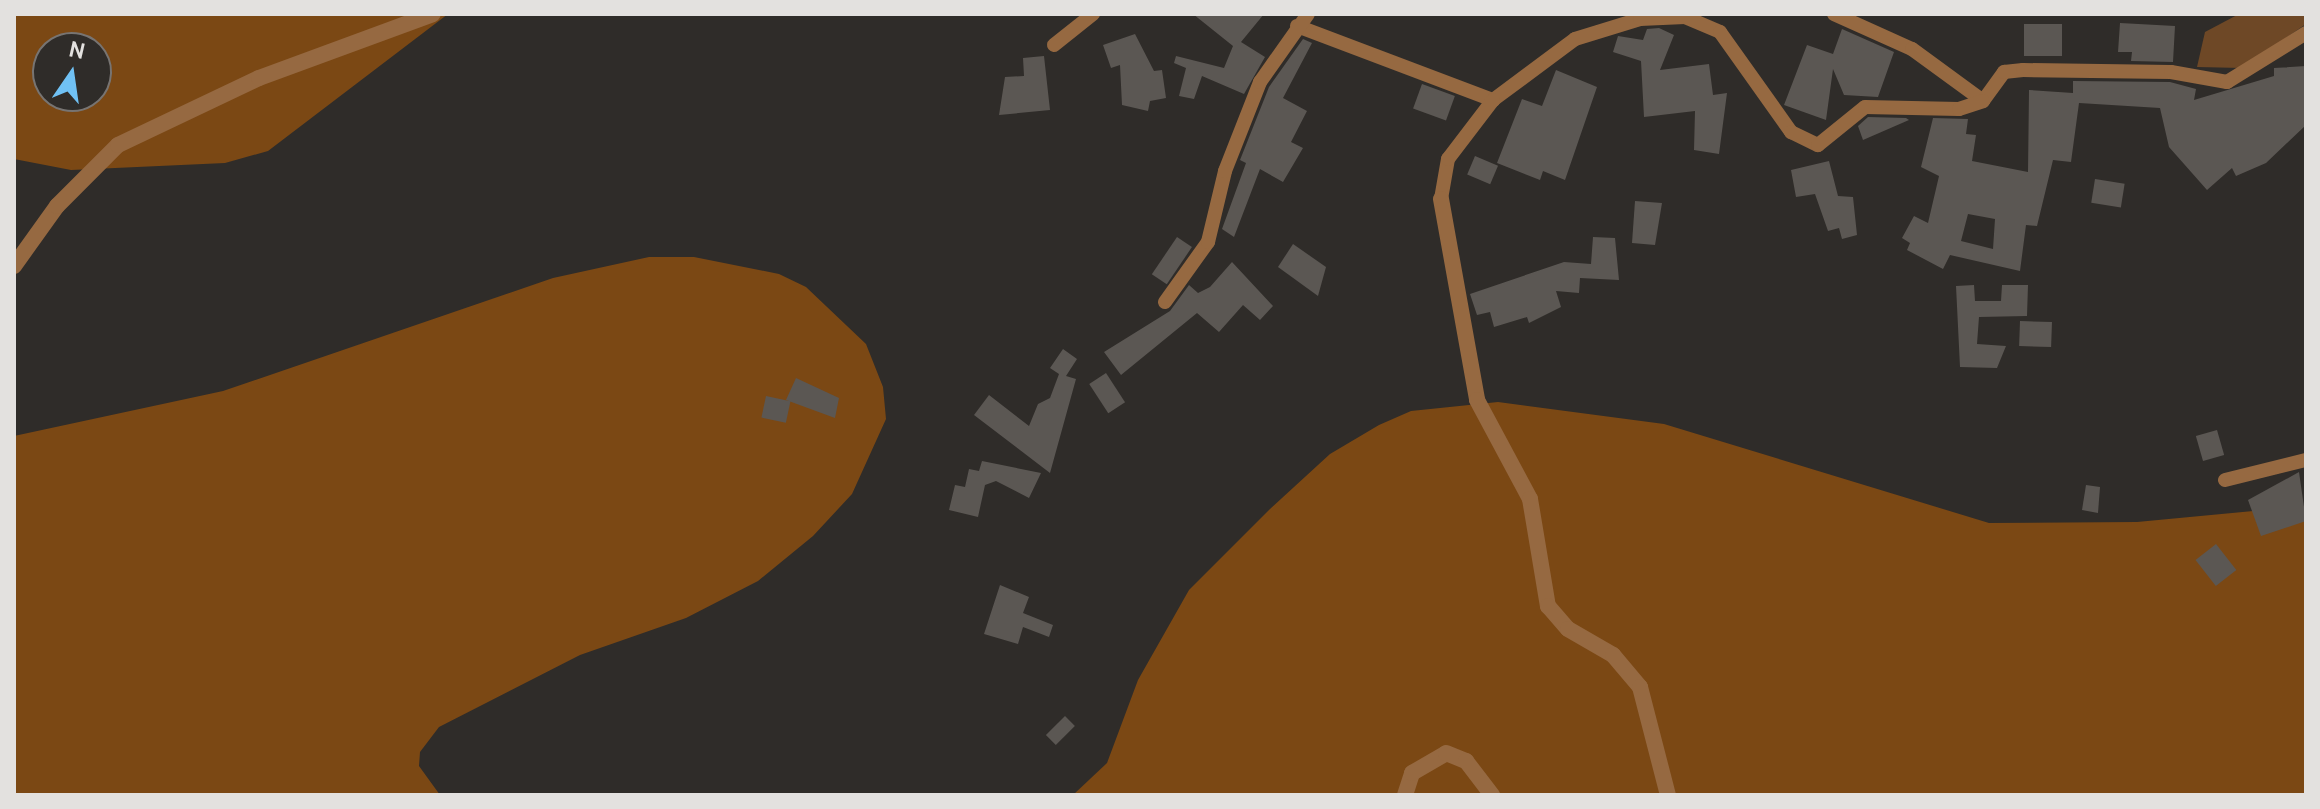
<!DOCTYPE html>
<style>
body{margin:0}
#map{position:relative;width:2320px;height:809px;overflow:hidden;background:#2f2c29;font-family:Cabin,sans-serif}
div>[style]{position:absolute}
.green>*{inset:0;background:#6e4826}
.forest>*{inset:0;background:#7b4814}
.building>*{inset:0;background:#5b5753;transform-origin:0 0}
.minor>*{height:14px;margin:-7px;padding:0 7px;transform-origin:7px;border-radius:7px;background:#966941}
.tertiary>*{height:16px;margin:-8px;padding:0 8px;transform-origin:8px;border-radius:8px;background:#966941}
span{translate:-50% -50%;white-space:nowrap;text-align:center;line-height:1.15;-webkit-text-stroke:6px #2f2c29;paint-order:stroke}
.frame{position:absolute;inset:0;border:16px solid #e3e1df;pointer-events:none}
.north{position:absolute;left:32px;top:32px;width:80px;height:80px;box-sizing:border-box;background:#2f2c29;border:2px solid #777472;border-radius:50%;rotate:13deg;font-size:22px;font-weight:700;line-height:32px;text-align:center;color:#e3e1df}
.north::after{content:'';display:block;margin:auto;width:28px;height:36px;background:#70c1f4;clip-path:polygon(50% 0,100% 100%,50% 72%,0 100%)}
</style>
<div id="map">
<div class="green">
<i style="clip-path:polygon(2239px 14px,2306px 14px,2306px 24px,2242px 68px,2197px 67px,2205px 32px)"></i>
</div>
<div class="forest">
<i style="clip-path:polygon(evenodd,14px 14px,448px 14px,268px 151px,225px 163px,71px 170px,14px 159px,14px 14px,48px 48px,96px 48px,96px 96px,48px 96px,48px 48px)"></i>
<i style="clip-path:polygon(649px 257px,694px 257px,779px 274px,806px 287px,866px 344px,883px 387px,886px 419px,852px 494px,813px 536px,758px 581px,686px 618px,580px 655px,439px 727px,420px 752px,419px 766px,440px 795px,14px 795px,14px 436px,223px 391px,553px 278px)"></i>
<i style="clip-path:polygon(1498px 402px,1664px 424px,1989px 523px,2137px 522px,2306px 506px,2306px 795px,1073px 795px,1107px 763px,1138px 680px,1189px 590px,1270px 509px,1330px 454px,1379px 425px,1411px 411px)"></i>
</div>
<div class="building">
<i style="clip-path:polygon(1193px 14px,1264px 14px,1241px 42px,1265px 57px,1244px 94px,1202px 76px,1194px 99px,1179px 96px,1186px 68px,1174px 63px,1176px 56px,1224px 68px,1233px 46px)"></i>
<i style="clip-path:polygon(2120px 23px,2175px 26px,2173px 62px,2131px 61px,2132px 52px,2118px 52px)"></i>
<i style="left:2024px;top:24px;width:38px;height:32px"></i>
<i style="clip-path:polygon(1659px 28px,1674px 35px,1660px 70px,1709px 64px,1713px 95px,1727px 93px,1719px 154px,1694px 150px,1695px 111px,1644px 117px,1641px 61px,1613px 52px,1618px 36px,1643px 40px,1647px 29px)"></i>
<i style="clip-path:polygon(1842px 29px,1894px 52px,1878px 97px,1844px 95px,1833px 69px,1826px 120px,1784px 105px,1807px 45px,1833px 54px)"></i>
<i style="clip-path:polygon(1135px 34px,1154px 71px,1162px 70px,1166px 98px,1150px 101px,1148px 111px,1122px 105px,1120px 65px,1111px 68px,1103px 45px)"></i>
<i style="clip-path:polygon(1303px 39px,1312px 43px,1283px 98px,1307px 111px,1291px 142px,1303px 148px,1283px 182px,1260px 169px,1234px 237px,1222px 229px,1246px 163px,1240px 160px,1269px 87px)"></i>
<i style="clip-path:polygon(1044px 56px,1050px 110px,999px 115px,1005px 77px,1024px 76px,1023px 58px)"></i>
<i style="clip-path:polygon(evenodd,2306px 66px,2306px 125px,2266px 163px,2236px 176px,2232px 168px,2207px 190px,2169px 147px,2160px 108px,2079px 103px,2071px 162px,2053px 160px,2037px 226px,2026px 225px,2020px 271px,1950px 255px,1943px 269px,1907px 250px,1910px 243px,1902px 238px,1914px 216px,1928px 223px,1939px 176px,1921px 167px,1933px 118px,1968px 119px,1966px 134px,1976px 135px,1972px 161px,2028px 172px,2029px 90px,2073px 93px,2073px 81px,2170px 82px,2196px 89px,2194px 100px,2274px 76px,2274px 68px,2306px 66px,1968px 214px,1995px 219px,1993px 249px,1961px 241px,1968px 214px)"></i>
<i style="clip-path:polygon(1556px 70px,1597px 87px,1565px 180px,1543px 171px,1540px 180px,1497px 163px,1522px 99px,1542px 106px)"></i>
<i style="left:1422px;top:84px;width:35px;height:26px;rotate:20deg"></i>
<i style="clip-path:polygon(1868px 117px,1906px 118px,1909px 120px,1863px 140px,1858px 126px)"></i>
<i style="left:1475px;top:156px;width:25px;height:20px;rotate:23deg"></i>
<i style="clip-path:polygon(1829px 161px,1838px 196px,1853px 197px,1857px 235px,1842px 239px,1839px 228px,1828px 231px,1815px 194px,1796px 197px,1791px 170px)"></i>
<i style="left:2095px;top:179px;width:30px;height:24px;rotate:9deg"></i>
<i style="clip-path:polygon(1635px 201px,1662px 203px,1655px 245px,1632px 243px)"></i>
<i style="left:1177px;top:237px;width:18px;height:45px;rotate:34deg"></i>
<i style="clip-path:polygon(1593px 237px,1615px 238px,1619px 280px,1580px 278px,1579px 293px,1556px 291px,1561px 307px,1529px 323px,1527px 317px,1494px 327px,1490px 312px,1477px 315px,1470px 294px,1564px 262px,1591px 264px)"></i>
<i style="clip-path:polygon(1293px 244px,1326px 267px,1318px 296px,1278px 267px)"></i>
<i style="clip-path:polygon(1232px 262px,1273px 306px,1260px 320px,1243px 305px,1219px 332px,1197px 313px,1121px 375px,1104px 352px,1170px 311px,1189px 285px,1198px 293px,1210px 287px)"></i>
<i style="clip-path:polygon(1974px 285px,1975px 301px,2001px 301px,2002px 285px,2028px 285px,2027px 316px,1979px 317px,1977px 344px,2006px 346px,1997px 368px,1960px 367px,1956px 286px)"></i>
<i style="left:2020px;top:321px;width:32px;height:25px;rotate:2deg"></i>
<i style="clip-path:polygon(1063px 349px,1077px 359px,1066px 376px,1076px 379px,1050px 473px,974px 415px,989px 395px,1029px 426px,1038px 404px,1050px 398px,1059px 374px,1050px 368px)"></i>
<i style="left:1106px;top:373px;width:35px;height:20px;rotate:57deg"></i>
<i style="clip-path:polygon(796px 378px,839px 398px,835px 418px,786px 400px)"></i>
<i style="left:766px;top:396px;width:25px;height:22px;rotate:12deg"></i>
<i style="left:2217px;top:430px;width:26px;height:22px;rotate:74deg"></i>
<i style="clip-path:polygon(982px 461px,1041px 473px,1029px 498px,996px 481px,985px 485px,978px 517px,949px 510px,955px 485px,965px 487px,969px 469px,979px 471px)"></i>
<i style="clip-path:polygon(2299px 472px,2306px 521px,2261px 536px,2248px 500px)"></i>
<i style="clip-path:polygon(2086px 485px,2100px 487px,2098px 513px,2082px 510px)"></i>
<i style="left:2216px;top:544px;width:33px;height:26px;rotate:52deg"></i>
<i style="clip-path:polygon(1000px 585px,1029px 597px,1023px 613px,1053px 625px,1049px 637px,1023px 627px,1018px 644px,984px 634px)"></i>
<i style="left:1065px;top:716px;width:14px;height:27px;rotate:45deg"></i>
</div>
<div class="minor">
<i style="left:1834px;top:14px;width:85px;rotate:24.2deg"></i>
<i style="left:1912px;top:49px;width:88px;rotate:36.2deg"></i>
<i style="left:1983px;top:101px;width:36px;rotate:-54deg"></i>
<i style="left:2004px;top:72px;width:19px;rotate:-6deg"></i>
<i style="left:2023px;top:70px;width:148px;rotate:0.8deg"></i>
<i style="left:2171px;top:72px;width:57px;rotate:10.1deg"></i>
<i style="left:2227px;top:82px;width:93px;rotate:-31.8deg"></i>
<i style="left:1297px;top:26px;width:210px;rotate:20.7deg"></i>
<i style="left:1493px;top:100px;width:102px;rotate:-36.6deg"></i>
<i style="left:1575px;top:39px;width:68px;rotate:-17.1deg"></i>
<i style="left:1640px;top:19px;width:45px;rotate:-2.5deg"></i>
<i style="left:1685px;top:17px;width:38px;rotate:23deg"></i>
<i style="left:1720px;top:32px;width:123px;rotate:54.6deg"></i>
<i style="left:1791px;top:132px;width:30px;rotate:26deg"></i>
<i style="left:1818px;top:145px;width:60px;rotate:-39deg"></i>
<i style="left:1865px;top:107px;width:94px;rotate:1.2deg"></i>
<i style="left:1959px;top:109px;width:25px;rotate:-18deg"></i>
<i style="left:1054px;top:45px;width:50px;rotate:-38.5deg"></i>
<i style="left:1441px;top:199px;width:41px;rotate:-80.1deg"></i>
<i style="left:1448px;top:159px;width:74px;rotate:-52.7deg"></i>
<i style="left:1165px;top:302px;width:74px;rotate:-54.4deg"></i>
<i style="left:1208px;top:242px;width:73px;rotate:-76.5deg"></i>
<i style="left:1225px;top:171px;width:96px;rotate:-68.5deg"></i>
<i style="left:1260px;top:82px;width:83px;rotate:-54.8deg"></i>
<i style="left:2225px;top:480px;width:83px;rotate:-13.9deg"></i>
</div>
<div class="tertiary">
<i style="left:1441px;top:199px;width:204px;rotate:79.8deg"></i>
<i style="left:1477px;top:400px;width:112px;rotate:61.8deg"></i>
<i style="left:1530px;top:499px;width:109px;rotate:80.5deg"></i>
<i style="left:1548px;top:606px;width:30px;rotate:49deg"></i>
<i style="left:1568px;top:629px;width:52px;rotate:30deg"></i>
<i style="left:1613px;top:655px;width:42px;rotate:49.8deg"></i>
<i style="left:1640px;top:687px;width:112px;rotate:75.5deg"></i>
<i style="left:14px;top:266px;width:74px;rotate:-54.4deg"></i>
<i style="left:57px;top:206px;width:86px;rotate:-45deg"></i>
<i style="left:118px;top:145px;width:156px;rotate:-25.4deg"></i>
<i style="left:259px;top:78px;width:185px;rotate:-20.2deg"></i>
<i style="left:1405px;top:795px;width:23px;rotate:-72deg"></i>
<i style="left:1412px;top:773px;width:39px;rotate:-30deg"></i>
<i style="left:1446px;top:753px;width:22px;rotate:22deg"></i>
<i style="left:1466px;top:761px;width:43px;rotate:52.6deg"></i>
</div>
<div class="frame"></div>
<div class="north">N</div>
</div>
